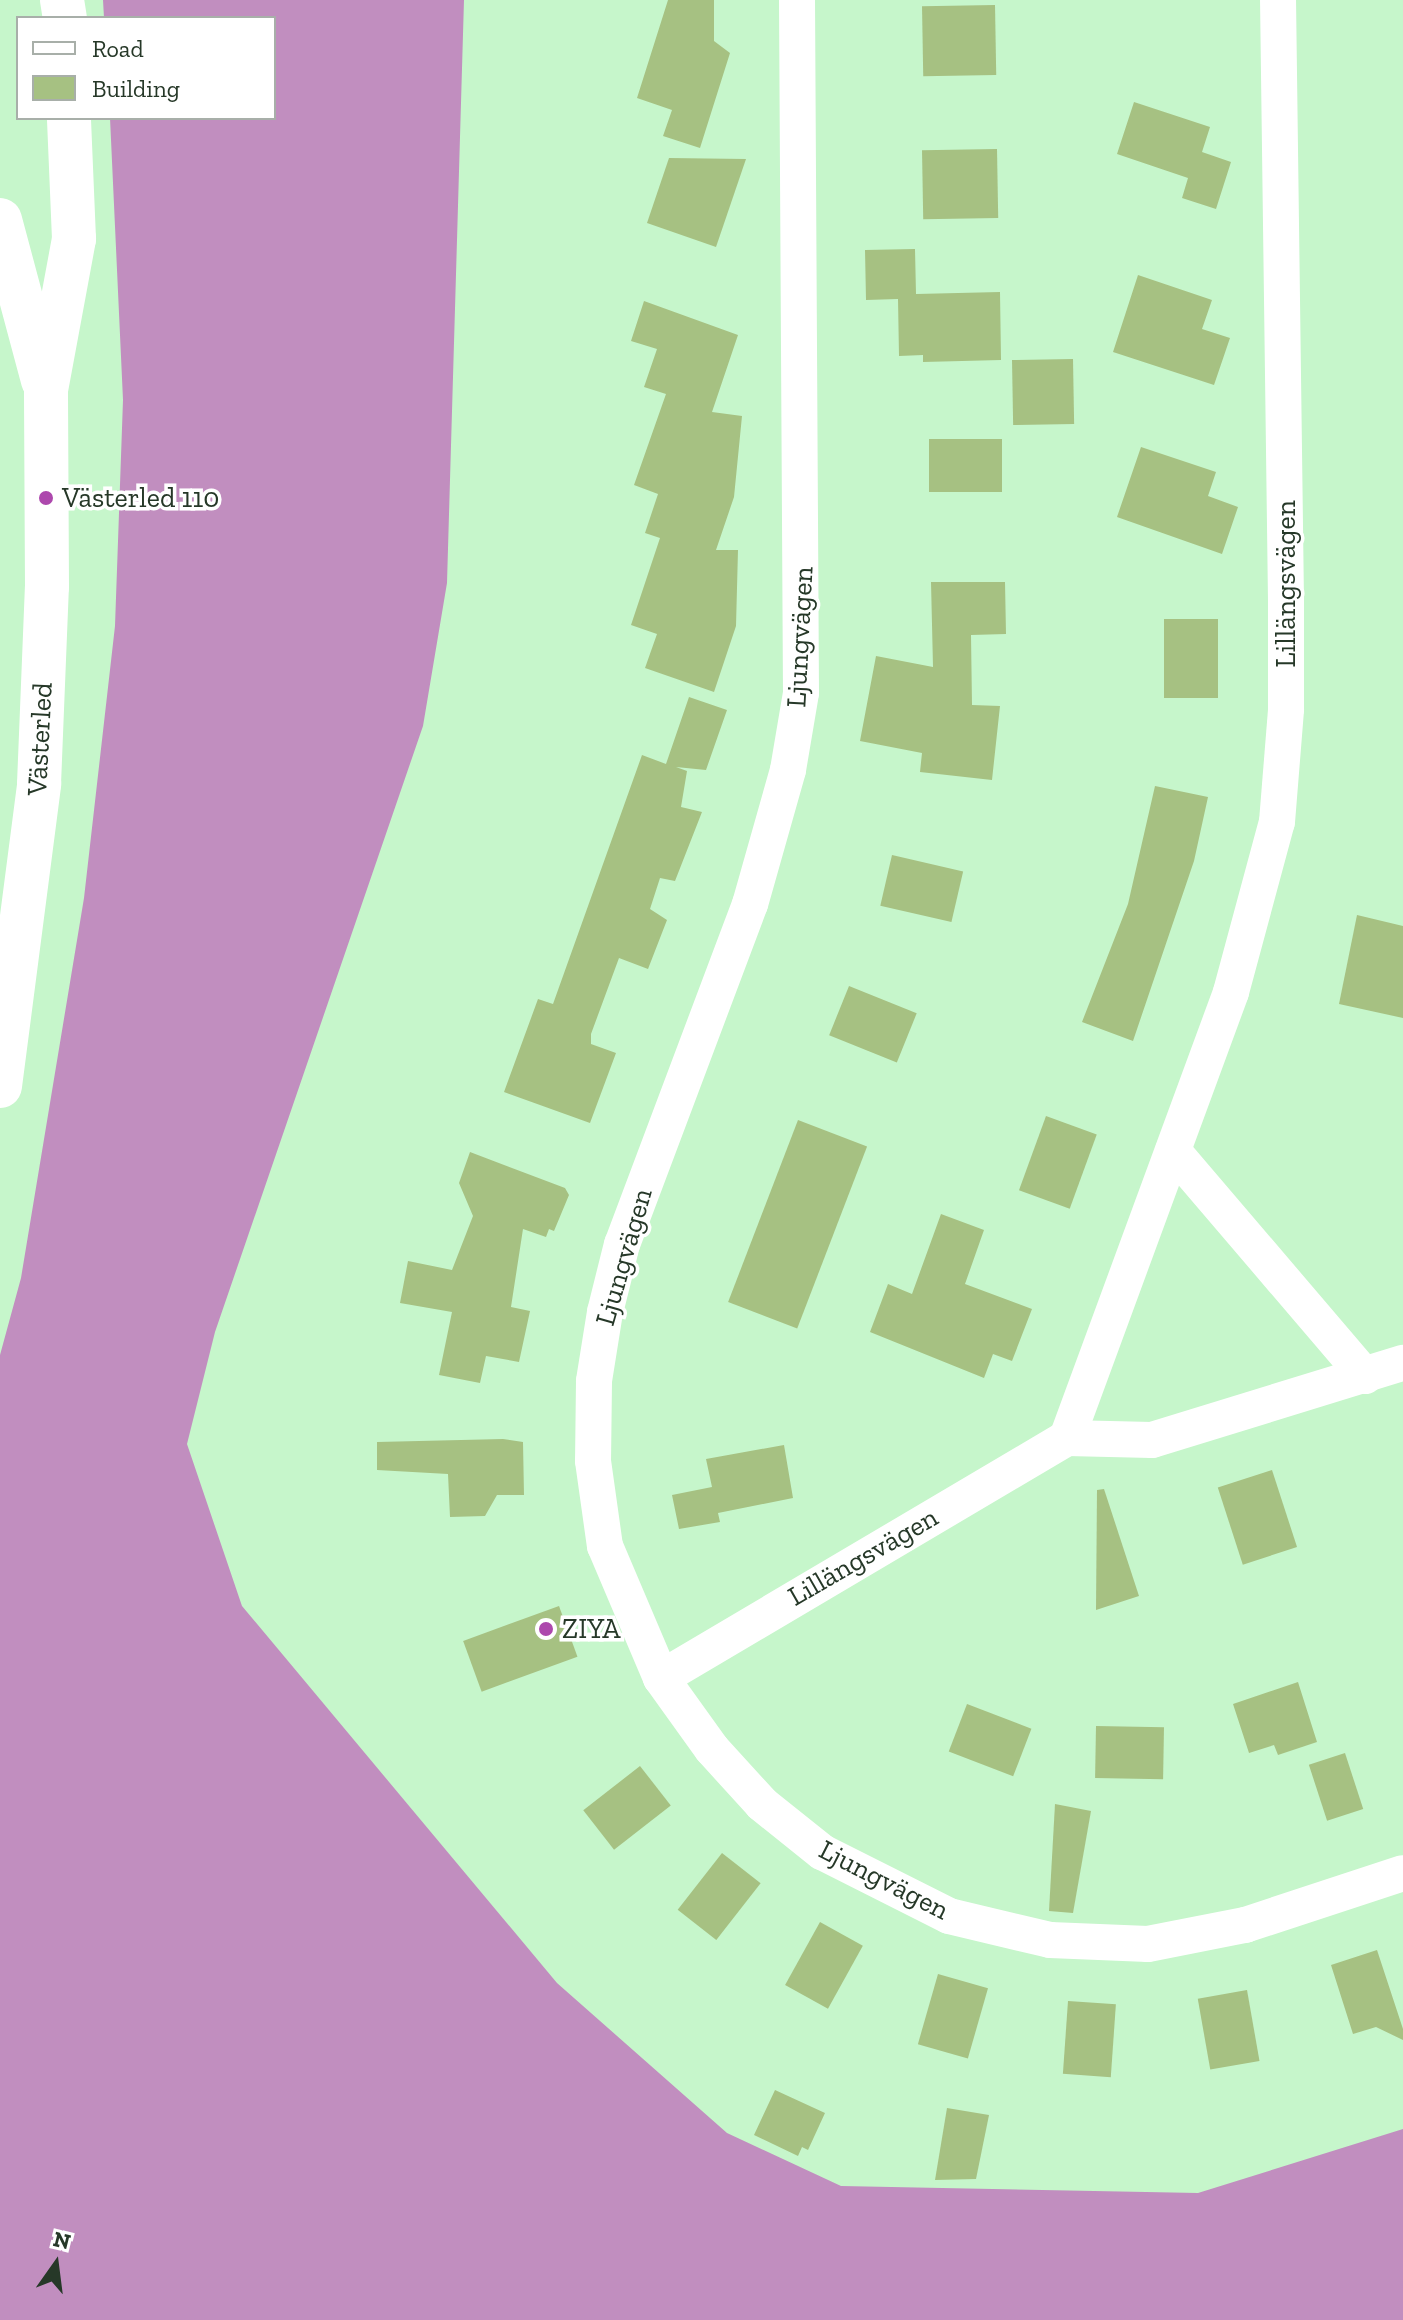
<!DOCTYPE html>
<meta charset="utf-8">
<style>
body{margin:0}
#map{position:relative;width:1403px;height:2320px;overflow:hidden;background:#c6f6cb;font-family:"Zilla Slab",serif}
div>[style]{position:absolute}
.forest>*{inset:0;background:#c18ebf}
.building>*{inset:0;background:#a6c182;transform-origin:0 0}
.minor>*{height:36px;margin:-18px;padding:0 18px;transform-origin:18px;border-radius:18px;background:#fff}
.tertiary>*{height:44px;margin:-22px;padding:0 22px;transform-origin:22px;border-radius:22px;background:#fff}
.dots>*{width:22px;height:22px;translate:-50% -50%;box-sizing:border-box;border:4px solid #fff;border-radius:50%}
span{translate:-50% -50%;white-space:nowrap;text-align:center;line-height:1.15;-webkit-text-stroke:7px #fff;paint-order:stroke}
.poi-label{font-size:28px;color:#263828}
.left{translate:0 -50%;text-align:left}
.street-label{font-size:28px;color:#263828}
.legend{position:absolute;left:16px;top:16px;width:260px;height:104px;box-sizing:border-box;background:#fff;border:2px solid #a8afa9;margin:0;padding:10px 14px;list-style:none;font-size:24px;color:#263828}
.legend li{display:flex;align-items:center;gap:16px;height:40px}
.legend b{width:40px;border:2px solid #a8afa9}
.north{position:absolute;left:16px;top:2224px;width:80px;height:80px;-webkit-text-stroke:6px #fff;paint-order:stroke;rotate:14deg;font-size:22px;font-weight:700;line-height:32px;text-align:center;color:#263828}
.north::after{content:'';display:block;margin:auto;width:28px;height:36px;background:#263828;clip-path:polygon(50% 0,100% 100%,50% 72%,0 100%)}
</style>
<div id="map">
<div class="forest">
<i style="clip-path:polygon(103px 0,464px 0,447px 583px,423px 726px,215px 1332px,187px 1444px,242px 1606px,557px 1983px,727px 2133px,841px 2186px,1198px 2193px,1403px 2129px,1403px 2320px,0 2320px,0 1355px,21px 1278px,84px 898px,115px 626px,123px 400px,110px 118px,274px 118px,274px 18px,104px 18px)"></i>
</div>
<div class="building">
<i style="clip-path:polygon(668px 0,714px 0,714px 41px,730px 53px,700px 148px,663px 136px,672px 110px,637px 98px)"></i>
<i style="left:995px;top:5px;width:70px;height:73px;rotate:89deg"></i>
<i style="clip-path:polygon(1134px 102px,1210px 127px,1202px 152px,1231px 162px,1216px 209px,1182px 198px,1188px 178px,1117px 154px)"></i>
<i style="left:997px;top:149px;width:69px;height:75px;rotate:89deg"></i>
<i style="clip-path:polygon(669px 158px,746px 159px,716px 247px,647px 223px)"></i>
<i style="clip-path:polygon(915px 249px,916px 294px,1000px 292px,1001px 360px,923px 362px,923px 355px,899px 356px,898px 299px,866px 300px,865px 250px)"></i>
<i style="clip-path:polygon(1138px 275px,1212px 300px,1202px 329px,1230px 338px,1214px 385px,1113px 352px)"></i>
<i style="clip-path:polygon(644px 301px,738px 335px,712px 412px,742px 416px,734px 497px,716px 550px,738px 550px,736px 626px,714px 692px,645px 668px,657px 634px,631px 625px,660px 538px,645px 533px,658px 494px,634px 485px,666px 394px,644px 387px,657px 349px,631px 341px)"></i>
<i style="left:1073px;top:359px;width:65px;height:61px;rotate:89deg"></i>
<i style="left:929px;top:439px;width:73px;height:53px"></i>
<i style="clip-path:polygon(1141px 447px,1216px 472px,1208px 496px,1238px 507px,1222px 554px,1117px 517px)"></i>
<i style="clip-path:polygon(931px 582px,1005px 582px,1006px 634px,971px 635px,972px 705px,1000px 706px,992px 780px,920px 772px,922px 753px,860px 741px,876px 656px,933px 667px)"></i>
<i style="left:1164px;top:619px;width:54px;height:79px"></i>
<i style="clip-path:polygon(689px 697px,727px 710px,706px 770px,676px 767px,687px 771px,681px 807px,702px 812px,675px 881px,660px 878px,650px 909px,667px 920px,648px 969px,619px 958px,591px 1034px,591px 1044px,616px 1053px,590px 1123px,504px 1092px,538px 999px,553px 1004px,642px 755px,666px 764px)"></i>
<i style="clip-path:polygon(1155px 786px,1208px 797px,1194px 861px,1133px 1041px,1082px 1022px,1128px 904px)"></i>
<i style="left:892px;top:855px;width:73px;height:52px;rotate:13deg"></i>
<i style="clip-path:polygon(1357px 915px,1403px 926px,1403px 1018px,1339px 1004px)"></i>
<i style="left:849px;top:986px;width:73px;height:53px;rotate:22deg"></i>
<i style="left:1046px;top:1116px;width:54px;height:79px;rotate:20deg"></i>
<i style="left:798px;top:1120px;width:74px;height:195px;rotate:21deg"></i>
<i style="clip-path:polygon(470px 1152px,565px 1188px,569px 1195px,554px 1231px,549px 1229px,546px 1237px,523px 1229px,511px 1307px,530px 1311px,519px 1362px,486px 1356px,480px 1383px,439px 1375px,452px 1312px,400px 1303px,408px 1261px,452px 1270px,473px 1216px,459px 1183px)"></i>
<i style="clip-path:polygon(941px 1214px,984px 1230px,965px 1284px,1032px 1309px,1012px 1361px,993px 1354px,984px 1378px,870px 1332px,888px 1284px,912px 1294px)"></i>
<i style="clip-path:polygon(503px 1439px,523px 1442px,524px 1495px,497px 1495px,485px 1516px,450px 1517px,448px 1474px,377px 1470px,377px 1442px)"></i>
<i style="clip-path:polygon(784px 1445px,793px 1498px,718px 1513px,720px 1522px,679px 1529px,672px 1495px,712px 1487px,706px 1459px)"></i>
<i style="left:1272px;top:1470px;width:81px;height:57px;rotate:72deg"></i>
<i style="clip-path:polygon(1104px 1489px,1139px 1596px,1096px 1610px,1097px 1490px)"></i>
<i style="left:559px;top:1606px;width:54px;height:102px;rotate:70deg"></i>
<i style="clip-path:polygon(1298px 1682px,1317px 1742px,1278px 1755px,1274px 1745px,1249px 1753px,1233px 1704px)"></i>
<i style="left:967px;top:1704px;width:69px;height:51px;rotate:21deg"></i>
<i style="left:1096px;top:1726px;width:68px;height:52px;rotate:1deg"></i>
<i style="left:1345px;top:1753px;width:59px;height:38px;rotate:72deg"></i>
<i style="left:640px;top:1766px;width:50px;height:72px;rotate:52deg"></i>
<i style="clip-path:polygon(1055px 1804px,1091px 1811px,1073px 1913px,1049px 1911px)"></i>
<i style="left:722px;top:1853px;width:49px;height:72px;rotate:38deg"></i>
<i style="left:820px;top:1922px;width:49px;height:72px;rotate:29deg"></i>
<i style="clip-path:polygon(1377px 1950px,1403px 2029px,1403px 2040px,1376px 2027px,1353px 2034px,1331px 1965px)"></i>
<i style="left:938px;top:1974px;width:52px;height:73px;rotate:16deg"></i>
<i style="left:1247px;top:1990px;width:72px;height:50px;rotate:80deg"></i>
<i style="left:1068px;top:2001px;width:48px;height:73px;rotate:4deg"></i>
<i style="clip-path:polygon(775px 2090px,825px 2113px,808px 2150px,802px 2147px,798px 2156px,754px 2135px)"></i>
<i style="clip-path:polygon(947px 2108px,989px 2115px,976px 2179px,935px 2180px)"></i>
</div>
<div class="minor">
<i style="left:797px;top:0;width:693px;rotate:89.67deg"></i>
<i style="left:801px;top:693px;width:78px;rotate:99.6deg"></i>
<i style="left:788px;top:770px;width:139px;rotate:105.8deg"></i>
<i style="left:750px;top:904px;width:363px;rotate:110.6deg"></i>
<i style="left:622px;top:1244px;width:70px;rotate:104deg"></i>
<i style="left:605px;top:1312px;width:70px;rotate:99.1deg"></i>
<i style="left:594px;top:1381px;width:80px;rotate:90.7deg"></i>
<i style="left:593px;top:1461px;width:86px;rotate:82deg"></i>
<i style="left:605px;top:1546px;width:143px;rotate:67deg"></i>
<i style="left:661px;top:1678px;width:87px;rotate:54.3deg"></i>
<i style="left:712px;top:1749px;width:74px;rotate:47.7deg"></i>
<i style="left:762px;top:1804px;width:77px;rotate:38.7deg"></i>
<i style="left:822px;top:1852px;width:142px;rotate:26.7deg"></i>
<i style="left:949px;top:1916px;width:104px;rotate:13.4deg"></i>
<i style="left:1050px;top:1940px;width:98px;rotate:2.3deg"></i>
<i style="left:1148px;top:1944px;width:99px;rotate:-11.1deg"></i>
<i style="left:1245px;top:1925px;width:166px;rotate:-18.2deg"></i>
<i style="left:1173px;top:1151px;width:296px;rotate:49.5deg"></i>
<i style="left:1067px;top:1438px;width:475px;rotate:-69.8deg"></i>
<i style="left:1231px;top:992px;width:176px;rotate:-74.9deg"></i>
<i style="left:1277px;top:822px;width:113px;rotate:-85.4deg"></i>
<i style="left:1286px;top:709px;width:108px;rotate:-90deg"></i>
<i style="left:1286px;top:601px;width:601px;rotate:-90.76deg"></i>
<i style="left:661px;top:1678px;width:472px;rotate:-30.6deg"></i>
<i style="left:1067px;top:1438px;width:85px;rotate:1.3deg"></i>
<i style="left:1152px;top:1440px;width:263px;rotate:-17.1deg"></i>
</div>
<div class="tertiary">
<i style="left:62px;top:0;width:18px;rotate:81deg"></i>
<i style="left:0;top:220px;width:166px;rotate:75deg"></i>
<i style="left:0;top:1086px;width:305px;rotate:-82.6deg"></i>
<i style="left:39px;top:784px;width:197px;rotate:-87.7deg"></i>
<i style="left:47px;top:587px;width:197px;rotate:-90.3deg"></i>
<i style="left:46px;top:390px;width:154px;rotate:-79.5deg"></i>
<i style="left:74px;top:239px;width:121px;rotate:-92.4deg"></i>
</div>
<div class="dots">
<i style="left:46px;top:498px;background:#ad48ad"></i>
<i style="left:546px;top:1629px;background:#ad48ad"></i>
</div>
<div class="poi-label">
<span class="left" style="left:62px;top:498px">Västerled 110</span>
<span class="left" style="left:562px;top:1629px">ZIYA</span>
</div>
<div class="street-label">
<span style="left:1286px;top:584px;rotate:-90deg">Lillängsvägen</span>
<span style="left:800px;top:637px;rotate:-87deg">Ljungvägen</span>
<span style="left:40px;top:739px;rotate:-87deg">Västerled</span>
<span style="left:624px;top:1257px;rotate:-74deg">Ljungvägen</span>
<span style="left:863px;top:1557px;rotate:-30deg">Lillängsvägen</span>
<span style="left:884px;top:1880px;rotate:27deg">Ljungvägen</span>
</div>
<ul class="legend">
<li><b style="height:10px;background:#fff"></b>Road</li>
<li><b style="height:22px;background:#a6c182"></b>Building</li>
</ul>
<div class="north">N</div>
</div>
